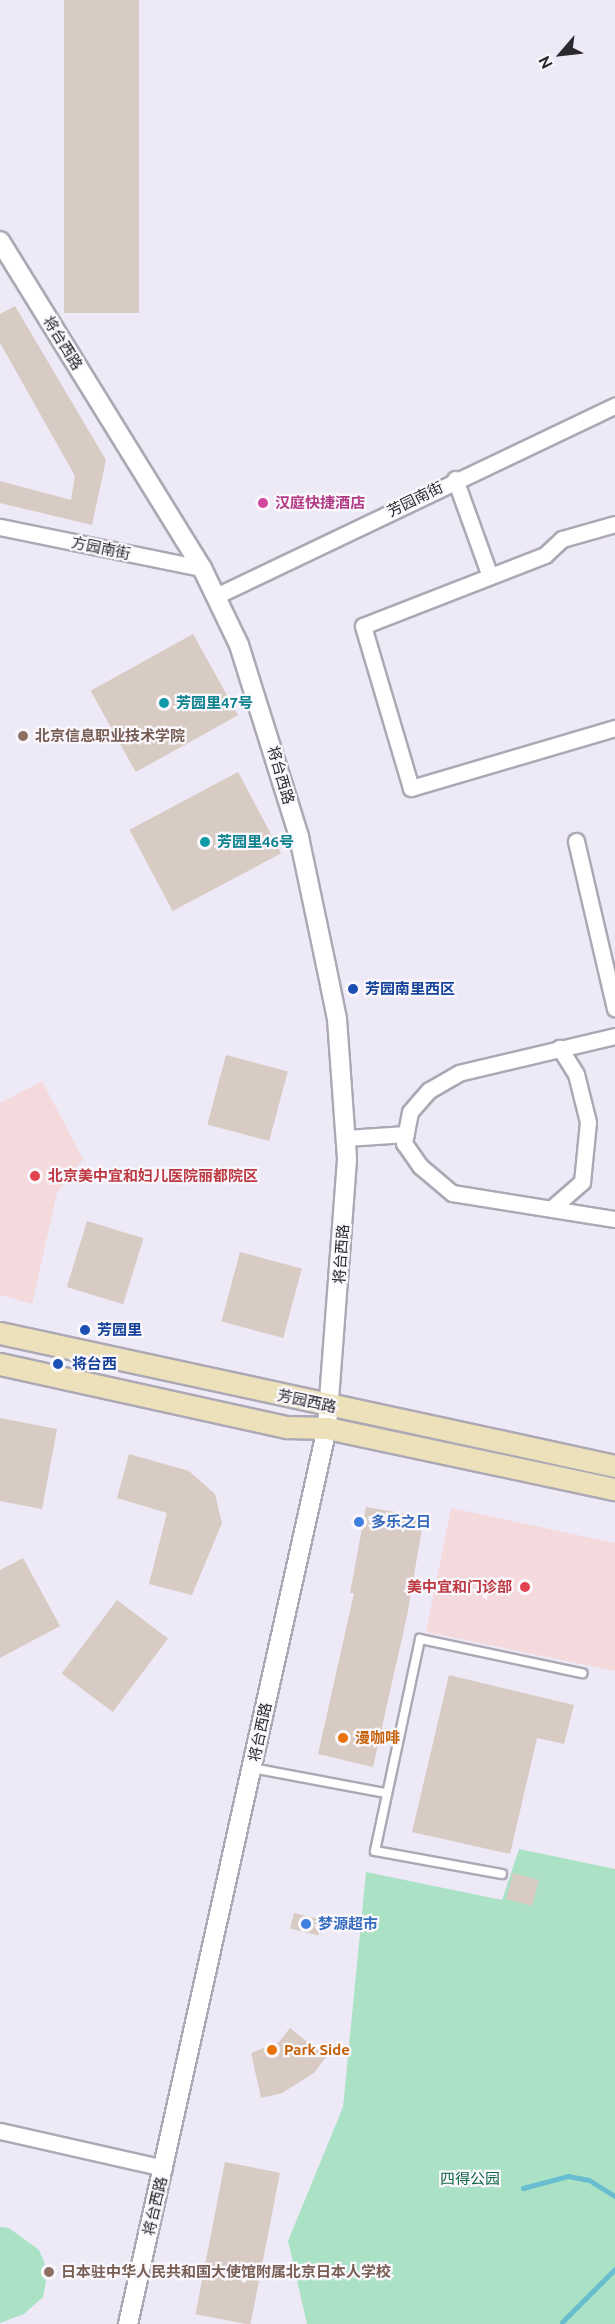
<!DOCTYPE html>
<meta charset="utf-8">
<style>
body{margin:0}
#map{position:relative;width:615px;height:2324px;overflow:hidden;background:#eee9f6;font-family:Ubuntu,"Noto Sans SC",sans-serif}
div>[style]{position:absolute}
.medical>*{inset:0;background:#f5dadd}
.green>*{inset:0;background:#abe2c6}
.stream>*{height:5px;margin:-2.5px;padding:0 2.5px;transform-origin:2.5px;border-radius:2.5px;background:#68bdd1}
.building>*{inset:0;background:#d8cbc3;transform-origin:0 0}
.roads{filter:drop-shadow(2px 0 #aca8b4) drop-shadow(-2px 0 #aca8b4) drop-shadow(0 2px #aca8b4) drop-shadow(0 -2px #aca8b4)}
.service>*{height:8px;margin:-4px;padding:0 4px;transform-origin:4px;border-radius:4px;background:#fff}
.minor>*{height:15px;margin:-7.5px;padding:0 7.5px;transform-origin:7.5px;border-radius:7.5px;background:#fff}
.tertiary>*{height:18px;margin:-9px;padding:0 9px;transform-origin:9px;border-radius:9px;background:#fff}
.secondary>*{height:21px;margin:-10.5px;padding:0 10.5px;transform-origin:10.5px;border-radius:10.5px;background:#ece1ba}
.dots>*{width:16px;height:16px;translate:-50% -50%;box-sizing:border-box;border:3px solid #faf8fd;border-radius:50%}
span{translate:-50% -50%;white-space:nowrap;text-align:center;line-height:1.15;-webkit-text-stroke:4.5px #faf8fd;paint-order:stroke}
.street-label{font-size:15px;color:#2b292e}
.hotel-label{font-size:15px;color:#b23c85;font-weight:700}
.left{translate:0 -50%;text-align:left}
.culture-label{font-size:15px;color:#0d838f;font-weight:700}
.education-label{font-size:15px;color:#785e54;font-weight:700}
.transit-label{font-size:15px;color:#164399;font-weight:700}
.health-label{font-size:15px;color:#be3a42;font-weight:700}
.right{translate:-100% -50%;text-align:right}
.shop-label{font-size:15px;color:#366cbe;font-weight:700}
.food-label{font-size:15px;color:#c56008;font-weight:700}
.park-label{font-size:15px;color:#106747}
.north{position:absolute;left:531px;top:24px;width:60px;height:60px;-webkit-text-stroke:4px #faf8fd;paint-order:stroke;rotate:242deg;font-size:16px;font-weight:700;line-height:24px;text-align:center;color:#2b292e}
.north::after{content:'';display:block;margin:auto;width:21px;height:27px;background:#2b292e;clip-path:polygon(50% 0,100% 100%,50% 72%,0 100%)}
</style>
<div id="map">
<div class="medical">
<i style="clip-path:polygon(42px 1081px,83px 1159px,57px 1193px,32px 1304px,0 1295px,0 1103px)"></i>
<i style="clip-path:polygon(451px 1508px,615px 1543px,615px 1671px,426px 1632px)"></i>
</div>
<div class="green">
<i style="clip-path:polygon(519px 1849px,615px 1869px,615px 2324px,307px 2324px,288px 2241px,343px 2107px,366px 1872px,502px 1900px)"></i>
<i style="clip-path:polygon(0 2227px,9px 2228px,39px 2250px,48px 2271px,43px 2297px,24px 2314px,0 2323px)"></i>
</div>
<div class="stream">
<i style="left:523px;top:2188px;width:47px;rotate:-14.9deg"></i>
<i style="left:568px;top:2176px;width:21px;rotate:11deg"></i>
<i style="left:589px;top:2180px;width:31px;rotate:32deg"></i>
<i style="left:562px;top:2322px;width:75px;rotate:-45deg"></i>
</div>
<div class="building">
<i style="left:64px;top:0;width:75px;height:313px"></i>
<i style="clip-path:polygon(15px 306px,106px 460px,92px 525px,0 503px,0 481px,71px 500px,75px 476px,0 343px,0 314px)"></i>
<i style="left:193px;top:634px;width:93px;height:117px;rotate:61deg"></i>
<i style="left:238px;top:772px;width:92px;height:123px;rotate:62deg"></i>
<i style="left:226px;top:1055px;width:64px;height:72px;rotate:15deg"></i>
<i style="left:87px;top:1221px;width:59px;height:69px;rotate:17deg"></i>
<i style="left:240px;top:1252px;width:64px;height:72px;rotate:15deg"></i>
<i style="clip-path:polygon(0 1418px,57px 1429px,42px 1509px,0 1501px)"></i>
<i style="clip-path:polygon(129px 1454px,189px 1471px,215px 1494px,222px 1523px,192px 1595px,149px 1584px,167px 1513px,117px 1498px)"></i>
<i style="clip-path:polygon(366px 1507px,424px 1517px,407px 1616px,373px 1767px,318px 1754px,354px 1593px,350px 1593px)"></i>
<i style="clip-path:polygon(23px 1558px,60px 1626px,0 1658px,0 1570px)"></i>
<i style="left:117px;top:1600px;width:64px;height:92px;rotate:37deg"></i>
<i style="clip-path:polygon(449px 1675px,574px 1705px,564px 1744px,537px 1738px,510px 1854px,412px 1832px)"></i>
<i style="left:513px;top:1873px;width:27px;height:27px;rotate:15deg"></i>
<i style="left:294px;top:1913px;width:29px;height:16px;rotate:14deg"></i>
<i style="clip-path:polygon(290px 2028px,326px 2057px,314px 2073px,282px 2093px,261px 2098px,251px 2053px,279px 2042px)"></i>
<i style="left:225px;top:2162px;width:56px;height:155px;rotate:11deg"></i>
</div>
<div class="roads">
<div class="service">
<i style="left:252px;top:1768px;width:135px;rotate:10.6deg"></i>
<i style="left:502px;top:1874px;width:129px;rotate:-169.7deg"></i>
<i style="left:375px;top:1851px;width:217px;rotate:-78deg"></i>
<i style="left:420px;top:1639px;width:166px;rotate:11.9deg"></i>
</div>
<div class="minor">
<i style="left:455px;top:479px;width:103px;rotate:70.2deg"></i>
<i style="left:615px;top:524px;width:55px;rotate:164.2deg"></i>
<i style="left:562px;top:539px;width:23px;rotate:137deg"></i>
<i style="left:545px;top:555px;width:195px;rotate:158.7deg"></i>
<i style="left:363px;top:626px;width:169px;rotate:73.5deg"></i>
<i style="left:411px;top:788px;width:213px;rotate:-16.4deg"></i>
<i style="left:0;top:527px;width:206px;rotate:11.5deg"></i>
<i style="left:218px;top:595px;width:440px;rotate:-25.5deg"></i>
<i style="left:576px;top:841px;width:172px;rotate:76.9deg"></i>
<i style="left:615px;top:1036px;width:160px;rotate:166.7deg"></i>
<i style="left:459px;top:1073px;width:34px;rotate:150deg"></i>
<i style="left:429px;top:1090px;width:29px;rotate:131deg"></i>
<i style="left:410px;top:1112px;width:32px;rotate:101deg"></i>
<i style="left:404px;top:1143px;width:28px;rotate:55deg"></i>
<i style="left:420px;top:1166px;width:42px;rotate:40.2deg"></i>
<i style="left:452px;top:1193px;width:165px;rotate:9.1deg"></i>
<i style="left:346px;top:1138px;width:60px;rotate:-3.8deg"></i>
<i style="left:552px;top:1208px;width:40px;rotate:-41deg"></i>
<i style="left:582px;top:1182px;width:60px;rotate:-84.3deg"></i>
<i style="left:588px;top:1122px;width:49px;rotate:-104deg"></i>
<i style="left:576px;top:1074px;width:31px;rotate:-122deg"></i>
<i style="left:0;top:2131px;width:168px;rotate:12.7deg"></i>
</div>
<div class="tertiary">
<i style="left:0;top:241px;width:384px;rotate:58.3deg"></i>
<i style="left:202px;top:568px;width:85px;rotate:64.3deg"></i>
<i style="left:239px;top:645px;width:201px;rotate:72.6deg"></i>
<i style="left:299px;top:837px;width:131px;rotate:78.1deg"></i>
<i style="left:326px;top:965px;width:55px;rotate:78.5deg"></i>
<i style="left:337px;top:1019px;width:141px;rotate:85.9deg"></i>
<i style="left:347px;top:1160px;width:269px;rotate:94.3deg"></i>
<i style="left:327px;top:1428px;width:918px;rotate:102.52deg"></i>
</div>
<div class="secondary">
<i style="left:0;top:1333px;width:629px;rotate:12.2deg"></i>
<i style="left:0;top:1364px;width:294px;rotate:12.4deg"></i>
<i style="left:287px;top:1427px;width:40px;rotate:1.4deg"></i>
<i style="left:327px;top:1428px;width:294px;rotate:12deg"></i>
</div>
</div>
<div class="dots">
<i style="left:263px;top:503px;background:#d1479c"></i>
<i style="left:164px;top:703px;background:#0f9aa8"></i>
<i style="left:23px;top:736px;background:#8d6e63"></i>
<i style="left:205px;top:842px;background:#0f9aa8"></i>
<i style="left:353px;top:989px;background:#1a4fb4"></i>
<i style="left:35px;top:1176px;background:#e0444e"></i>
<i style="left:85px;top:1330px;background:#1a4fb4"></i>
<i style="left:58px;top:1364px;background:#1a4fb4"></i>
<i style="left:359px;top:1522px;background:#3f7fe0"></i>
<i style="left:525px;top:1587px;background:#e0444e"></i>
<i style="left:343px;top:1738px;background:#e8710a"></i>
<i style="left:306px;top:1924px;background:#3f7fe0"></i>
<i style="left:272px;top:2050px;background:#e8710a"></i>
<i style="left:49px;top:2272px;background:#8d6e63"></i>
</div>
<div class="street-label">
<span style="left:63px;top:343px;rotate:58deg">将台西路</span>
<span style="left:415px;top:499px;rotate:-26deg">芳园南街</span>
<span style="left:101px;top:548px;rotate:12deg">方园南街</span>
<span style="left:281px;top:775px;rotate:74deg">将台西路</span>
<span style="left:341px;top:1254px;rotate:-86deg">将台西路</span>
<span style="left:307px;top:1401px;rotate:12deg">芳园西路</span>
<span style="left:260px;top:1732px;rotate:-78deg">将台西路</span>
<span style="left:155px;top:2206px;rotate:-77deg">将台西路</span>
</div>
<div class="hotel-label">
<span class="left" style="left:275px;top:503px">汉庭快捷酒店</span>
</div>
<div class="culture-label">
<span class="left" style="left:176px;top:703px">芳园里47号</span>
<span class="left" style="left:217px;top:842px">芳园里46号</span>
</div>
<div class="education-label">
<span class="left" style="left:35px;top:736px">北京信息职业技术学院</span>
<span class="left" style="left:61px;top:2272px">日本驻中华人民共和国大使馆附属北京日本人学校</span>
</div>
<div class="transit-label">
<span class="left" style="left:365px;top:989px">芳园南里西区</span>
<span class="left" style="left:97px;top:1330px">芳园里</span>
<span class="left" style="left:72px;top:1364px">将台西</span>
</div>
<div class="health-label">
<span class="left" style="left:48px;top:1176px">北京美中宜和妇儿医院丽都院区</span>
<span class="right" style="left:512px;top:1587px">美中宜和门诊部</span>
</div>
<div class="shop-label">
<span class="left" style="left:371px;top:1522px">多乐之日</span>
<span class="left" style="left:318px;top:1924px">梦源超市</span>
</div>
<div class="food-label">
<span class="left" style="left:355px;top:1738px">漫咖啡</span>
<span class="left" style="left:284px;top:2050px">Park Side</span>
</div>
<div class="park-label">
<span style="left:470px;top:2179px">四得公园</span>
</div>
<div class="north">N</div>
</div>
